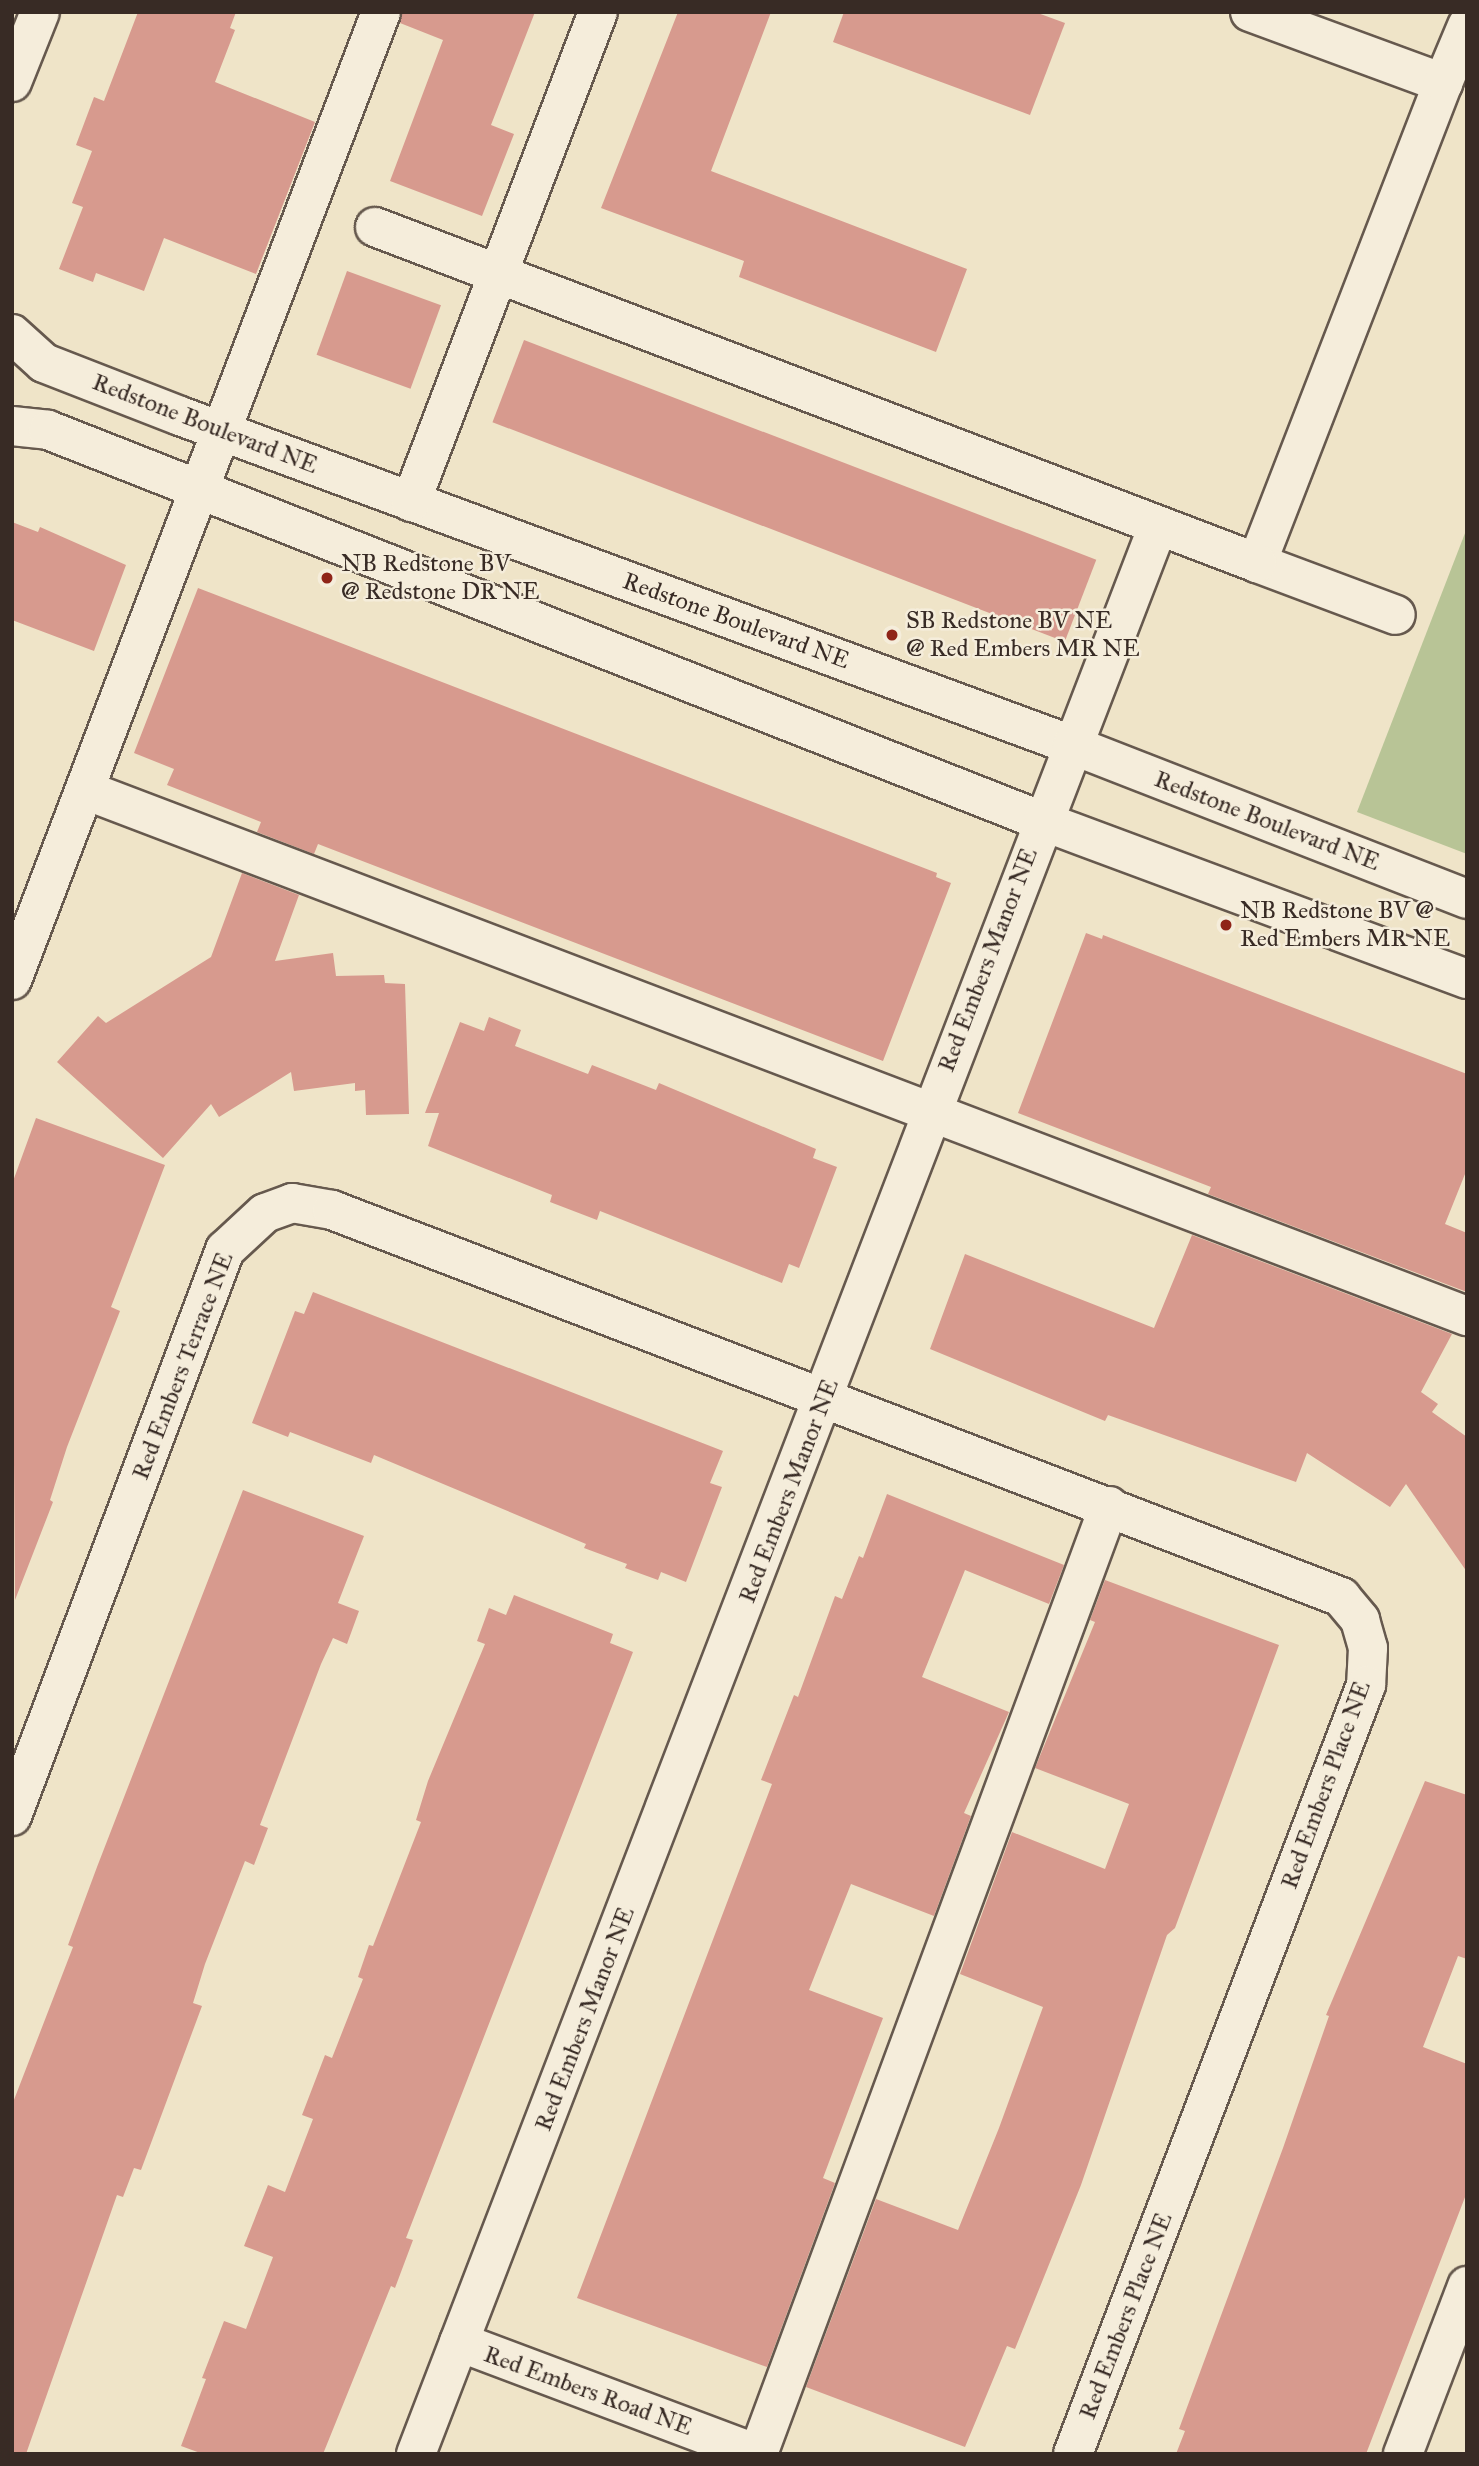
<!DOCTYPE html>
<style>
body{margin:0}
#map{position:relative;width:1479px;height:2466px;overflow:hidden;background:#efe4c8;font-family:"IM FELL Great Primer",serif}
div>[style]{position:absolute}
.green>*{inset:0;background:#b8c496}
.building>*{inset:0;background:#d79a8e;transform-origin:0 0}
.roads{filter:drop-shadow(2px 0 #66594e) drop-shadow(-2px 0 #66594e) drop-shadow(0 2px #66594e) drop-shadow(0 -2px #66594e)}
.minor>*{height:38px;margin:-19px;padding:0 19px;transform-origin:19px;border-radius:19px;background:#f5eddb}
.dots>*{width:19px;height:19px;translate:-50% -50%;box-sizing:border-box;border:4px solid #f5eddb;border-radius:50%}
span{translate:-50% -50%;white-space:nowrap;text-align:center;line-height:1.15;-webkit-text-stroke:5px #f5eddb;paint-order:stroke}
.street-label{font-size:24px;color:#382b25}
.poi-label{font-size:24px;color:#382b25}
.left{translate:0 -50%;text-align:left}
.frame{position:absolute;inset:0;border:14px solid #382b25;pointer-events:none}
</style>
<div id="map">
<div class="green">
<i style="clip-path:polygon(1467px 528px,1467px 854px,1357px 812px)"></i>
</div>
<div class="building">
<i style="clip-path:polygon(138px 12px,236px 12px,230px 28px,235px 30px,215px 82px,315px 122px,256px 274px,164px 238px,144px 291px,96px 273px,93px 282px,59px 269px,83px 207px,72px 203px,92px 151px,76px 145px,94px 97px,104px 101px)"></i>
<i style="clip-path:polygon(402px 12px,535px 12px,491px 125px,514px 134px,482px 216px,390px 181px,443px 40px,400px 23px)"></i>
<i style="clip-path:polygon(678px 12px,771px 12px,711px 171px,967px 269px,936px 352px,739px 277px,744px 261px,601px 208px)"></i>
<i style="clip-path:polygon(844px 12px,1035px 12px,1065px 23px,1030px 115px,833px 42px)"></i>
<i style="left:347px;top:271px;width:100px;height:89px;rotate:20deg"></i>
<i style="left:524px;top:340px;width:613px;height:88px;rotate:21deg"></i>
<i style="clip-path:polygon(12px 522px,38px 532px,40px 527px,126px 565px,94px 651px,12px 620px)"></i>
<i style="clip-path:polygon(198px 588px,937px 873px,936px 877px,951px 883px,883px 1061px,318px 844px,314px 854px,257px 832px,261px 822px,167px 785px,174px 769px,134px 753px)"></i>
<i style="clip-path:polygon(242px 873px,299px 895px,275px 961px,333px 953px,336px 976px,384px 975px,385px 983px,405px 984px,409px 1114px,366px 1115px,365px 1090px,355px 1091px,355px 1083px,294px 1091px,291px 1072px,219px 1117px,211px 1104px,163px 1158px,57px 1062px,98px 1016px,106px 1023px,211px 957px)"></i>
<i style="clip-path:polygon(1086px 933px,1102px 939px,1103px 935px,1467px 1074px,1467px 1169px,1445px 1224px,1467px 1233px,1467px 1292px,1208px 1194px,1211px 1187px,1018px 1113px)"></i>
<i style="clip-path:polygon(489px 1017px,521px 1030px,515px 1046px,588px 1074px,592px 1065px,656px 1090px,659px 1083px,816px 1149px,813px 1158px,837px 1167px,799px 1268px,789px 1264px,782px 1283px,600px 1211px,597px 1220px,550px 1202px,552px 1195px,428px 1146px,439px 1113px,425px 1113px,460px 1022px,484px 1031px)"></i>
<i style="clip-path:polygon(36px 1118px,165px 1165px,111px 1307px,120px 1311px,67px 1447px,50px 1500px,53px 1502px,15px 1600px,12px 1184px)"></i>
<i style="clip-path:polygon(1192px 1235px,1452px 1334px,1421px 1392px,1438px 1404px,1432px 1412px,1467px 1437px,1467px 1572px,1406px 1484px,1390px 1507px,1307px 1453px,1296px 1482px,1108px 1415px,1105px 1421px,930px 1349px,965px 1254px,1154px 1328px)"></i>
<i style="clip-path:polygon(313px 1292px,723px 1451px,710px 1483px,722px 1487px,686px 1582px,661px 1572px,658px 1580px,625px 1568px,627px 1564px,584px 1548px,586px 1544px,374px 1455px,371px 1463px,290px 1432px,288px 1437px,252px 1423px,295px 1311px,304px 1314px)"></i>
<i style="clip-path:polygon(243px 1490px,364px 1536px,338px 1603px,359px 1611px,347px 1644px,333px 1638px,321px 1664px,260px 1825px,268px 1828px,254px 1865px,245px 1861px,205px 1964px,193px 2003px,202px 2006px,141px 2170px,134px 2168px,123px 2197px,117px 2195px,26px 2454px,12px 2454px,12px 2105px,73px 1947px,68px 1945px,97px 1867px)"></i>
<i style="clip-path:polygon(887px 1494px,1064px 1565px,1049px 1604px,965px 1570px,922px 1677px,1009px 1712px,964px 1813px,971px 1816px,934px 1916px,851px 1884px,809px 1990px,883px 2018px,823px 2178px,835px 2183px,767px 2367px,577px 2298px,772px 1784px,761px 1780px,794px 1695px,798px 1697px,835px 1596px,842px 1599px,859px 1556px,863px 1558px)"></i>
<i style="clip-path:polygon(1105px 1580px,1279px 1645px,1175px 1928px,1167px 1935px,1081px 2185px,1015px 2349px,1007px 2346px,965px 2447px,806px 2387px,876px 2199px,958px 2230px,999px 2128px,1043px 2007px,960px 1974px,1012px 1832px,1105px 1869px,1129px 1804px,1035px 1768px,1095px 1622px,1090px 1620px)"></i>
<i style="clip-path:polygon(514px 1595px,613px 1634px,610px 1643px,633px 1652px,406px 2238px,413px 2240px,395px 2288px,391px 2286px,323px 2454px,203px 2454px,181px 2446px,206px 2379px,202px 2378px,224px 2321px,246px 2329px,273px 2257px,244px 2246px,268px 2185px,285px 2192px,313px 2119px,302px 2115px,325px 2055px,332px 2058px,363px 1979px,358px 1977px,369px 1945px,373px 1946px,421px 1822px,416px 1820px,428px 1781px,485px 1644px,477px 1641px,489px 1608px,506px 1615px)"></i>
<i style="clip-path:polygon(1425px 1781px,1467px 1795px,1467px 1959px,1458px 1956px,1423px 2047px,1467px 2064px,1467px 2192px,1366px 2454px,1176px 2454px,1185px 2431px,1179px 2429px,1283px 2148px,1329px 2016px,1326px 2015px)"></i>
</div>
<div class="roads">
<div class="minor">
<i style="left:1250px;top:12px;width:206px;rotate:20.2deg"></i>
<i style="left:1443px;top:83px;width:515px;rotate:111.18deg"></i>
<i style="left:1257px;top:563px;width:148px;rotate:20.5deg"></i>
<i style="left:12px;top:82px;width:75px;rotate:-68.2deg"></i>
<i style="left:1443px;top:83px;width:62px;rotate:-67.2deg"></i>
<i style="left:375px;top:227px;width:944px;rotate:20.85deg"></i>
<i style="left:12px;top:334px;width:43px;rotate:42.2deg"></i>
<i style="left:44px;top:363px;width:146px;rotate:21.3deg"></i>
<i style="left:180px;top:416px;width:951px;rotate:20.25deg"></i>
<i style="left:1072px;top:745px;width:424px;rotate:21.3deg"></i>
<i style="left:12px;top:426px;width:36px;rotate:6deg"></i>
<i style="left:48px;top:430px;width:1068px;rotate:21.47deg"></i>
<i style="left:1042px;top:821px;width:453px;rotate:20.4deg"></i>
<i style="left:411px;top:502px;width:524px;rotate:-69.11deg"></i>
<i style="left:85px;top:790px;width:1479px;rotate:20.84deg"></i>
<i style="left:12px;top:980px;width:1036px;rotate:-69.13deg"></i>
<i style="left:12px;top:1816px;width:605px;rotate:-69.38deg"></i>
<i style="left:225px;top:1250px;width:54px;rotate:-42.8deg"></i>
<i style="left:265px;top:1213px;width:29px;rotate:-20deg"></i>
<i style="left:292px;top:1203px;width:41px;rotate:9.9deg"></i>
<i style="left:332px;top:1210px;width:1081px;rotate:20.98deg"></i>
<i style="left:1341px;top:1597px;width:30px;rotate:50deg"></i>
<i style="left:1360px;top:1620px;width:29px;rotate:74deg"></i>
<i style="left:1368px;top:1648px;width:37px;rotate:93deg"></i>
<i style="left:1366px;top:1685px;width:823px;rotate:110.86deg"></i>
<i style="left:459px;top:2342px;width:318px;rotate:20.6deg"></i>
<i style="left:416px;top:2454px;width:2066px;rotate:-68.95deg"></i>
<i style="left:758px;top:2454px;width:1011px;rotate:-69.68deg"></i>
<i style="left:1403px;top:2454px;width:180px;rotate:-69.1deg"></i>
</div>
</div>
<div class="dots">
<i style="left:327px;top:578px;background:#8f2418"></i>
<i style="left:892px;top:635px;background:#8f2418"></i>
<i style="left:1226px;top:925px;background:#8f2418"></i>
</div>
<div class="street-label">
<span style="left:205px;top:424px;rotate:21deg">Redstone Boulevard NE</span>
<span style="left:736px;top:621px;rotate:20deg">Redstone Boulevard NE</span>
<span style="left:1267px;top:821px;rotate:21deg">Redstone Boulevard NE</span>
<span style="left:988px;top:960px;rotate:-69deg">Red Embers Manor NE</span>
<span style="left:183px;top:1366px;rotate:-69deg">Red Embers Terrace NE</span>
<span style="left:789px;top:1491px;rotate:-69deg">Red Embers Manor NE</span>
<span style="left:1326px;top:1785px;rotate:-70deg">Red Embers Place NE</span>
<span style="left:585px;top:2019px;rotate:-69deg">Red Embers Manor NE</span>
<span style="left:1126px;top:2316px;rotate:-69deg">Red Embers Place NE</span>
<span style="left:588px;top:2391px;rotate:20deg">Red Embers Road NE</span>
</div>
<div class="poi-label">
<span class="left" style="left:341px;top:578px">NB Redstone BV<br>@ Redstone DR NE</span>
<span class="left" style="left:906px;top:635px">SB Redstone BV NE<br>@ Red Embers MR NE</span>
<span class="left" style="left:1240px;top:925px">NB Redstone BV @<br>Red Embers MR NE</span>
</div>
<div class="frame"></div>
</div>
